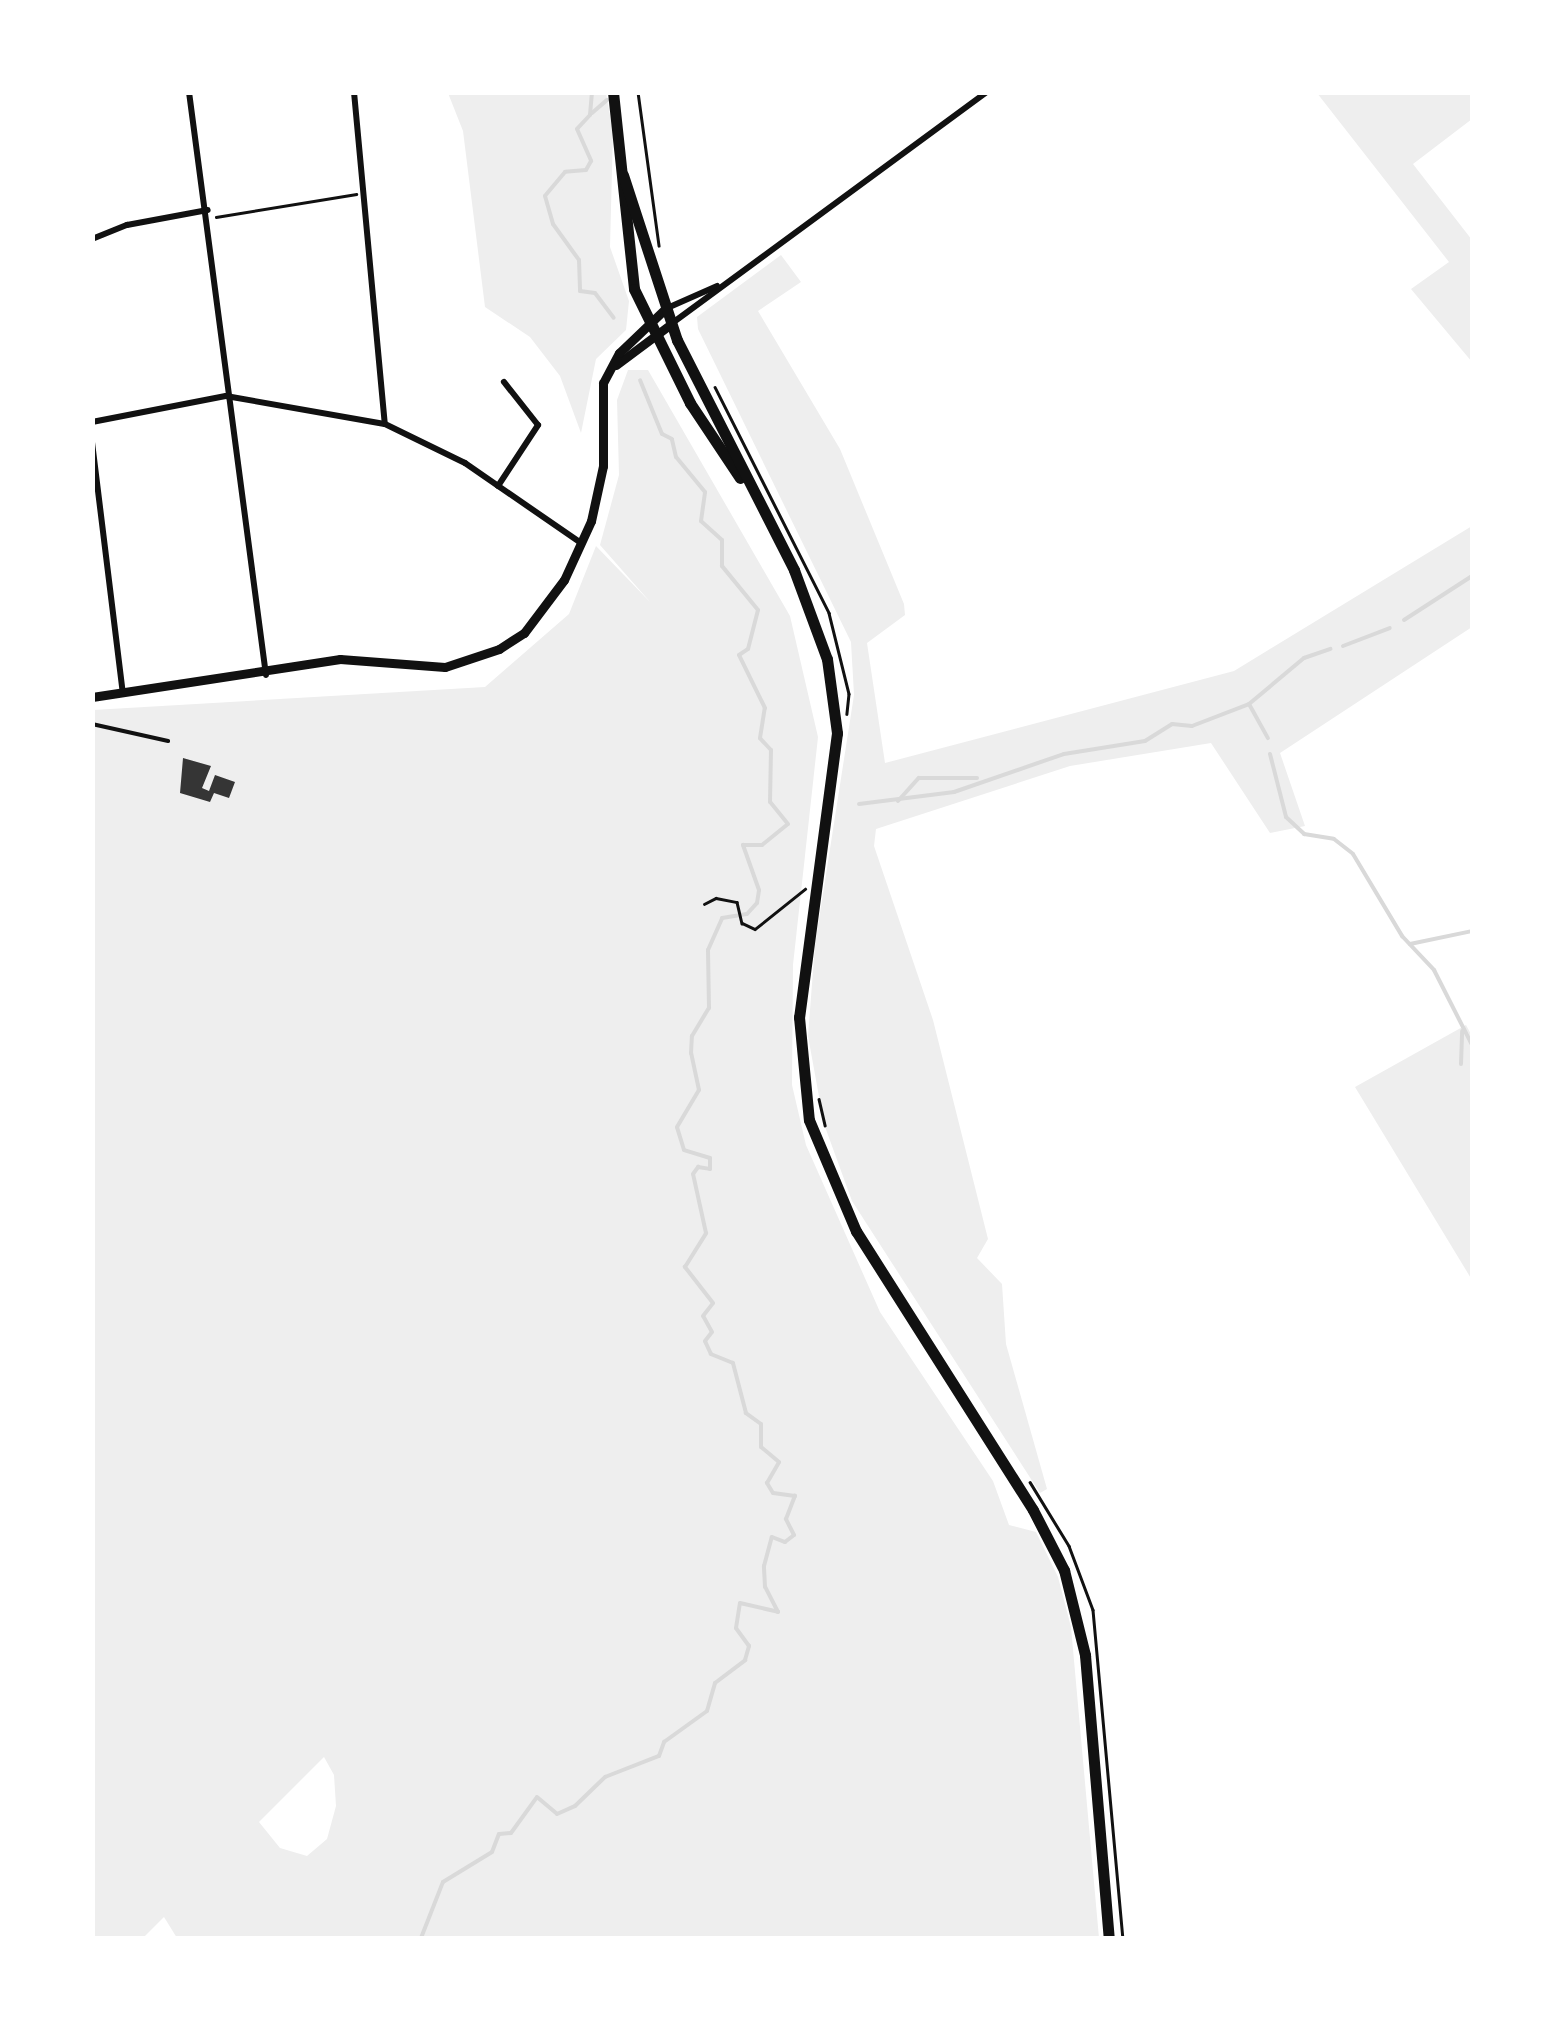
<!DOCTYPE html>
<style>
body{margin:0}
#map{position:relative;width:1565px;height:2031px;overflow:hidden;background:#fff;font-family:"Work Sans",sans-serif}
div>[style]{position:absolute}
.green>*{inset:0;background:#eee}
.stream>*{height:4px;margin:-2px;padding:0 2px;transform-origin:2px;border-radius:2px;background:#d9d9d9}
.building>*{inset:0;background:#353535}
.path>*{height:2.5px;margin:-1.25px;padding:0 1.25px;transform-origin:1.25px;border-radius:1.25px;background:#111}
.service>*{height:4px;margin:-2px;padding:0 2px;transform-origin:2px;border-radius:2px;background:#111}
.minor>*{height:6px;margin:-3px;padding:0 3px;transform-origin:3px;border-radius:3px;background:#111}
.tertiary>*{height:9px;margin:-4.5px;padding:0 4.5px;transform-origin:4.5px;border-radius:4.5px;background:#111}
.trunk>*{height:11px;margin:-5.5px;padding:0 5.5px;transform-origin:5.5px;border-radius:5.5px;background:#111}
span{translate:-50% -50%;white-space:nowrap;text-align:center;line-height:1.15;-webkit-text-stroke:8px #fff;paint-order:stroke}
.frame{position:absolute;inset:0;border:95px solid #fff;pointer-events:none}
</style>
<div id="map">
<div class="green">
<i style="clip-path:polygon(448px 93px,606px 93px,613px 132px,610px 247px,629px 301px,626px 330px,596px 359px,581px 433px,560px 376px,530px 337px,485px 307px,463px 131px)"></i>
<i style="clip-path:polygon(1317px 93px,1472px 93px,1472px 119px,1413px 164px,1472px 240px,1472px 362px,1411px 289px,1449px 262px)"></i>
<i style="clip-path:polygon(781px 255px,801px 282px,758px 311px,840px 449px,904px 604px,905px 615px,867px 643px,885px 763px,1234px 671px,1472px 526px,1472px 627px,1280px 753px,1305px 826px,1270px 833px,1211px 743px,1070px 766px,876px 829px,874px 846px,933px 1020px,988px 1239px,977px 1258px,1002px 1284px,1006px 1344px,1047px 1489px,1040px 1493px,852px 1201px,824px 1124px,808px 1036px,815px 945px,854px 695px,851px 642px,698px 329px,697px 317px)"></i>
<i style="clip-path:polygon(evenodd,628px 370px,648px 370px,790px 616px,818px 737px,793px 965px,792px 1085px,806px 1145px,880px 1312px,993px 1481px,1009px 1525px,1036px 1532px,1058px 1577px,1071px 1627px,1099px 1938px,177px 1938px,164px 1917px,143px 1938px,93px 1938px,93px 710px,485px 687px,569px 614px,596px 546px,651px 603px,600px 545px,619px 475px,617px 400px,628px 370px,324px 1757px,334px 1775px,336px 1806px,327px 1839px,307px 1856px,280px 1848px,259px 1822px,324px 1757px)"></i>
<i style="clip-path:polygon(1466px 1025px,1472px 1036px,1472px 1280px,1355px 1087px)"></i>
</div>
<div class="stream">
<i style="left:592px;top:92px;width:23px;rotate:95deg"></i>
<i style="left:590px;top:115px;width:19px;rotate:133deg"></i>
<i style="left:577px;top:129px;width:35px;rotate:66deg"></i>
<i style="left:591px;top:161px;width:10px;rotate:119deg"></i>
<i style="left:586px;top:170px;width:21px;rotate:175deg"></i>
<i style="left:565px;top:172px;width:31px;rotate:130deg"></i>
<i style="left:545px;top:196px;width:29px;rotate:74deg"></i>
<i style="left:553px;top:224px;width:44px;rotate:54.2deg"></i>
<i style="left:579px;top:260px;width:31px;rotate:88deg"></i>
<i style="left:580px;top:291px;width:15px;rotate:8deg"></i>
<i style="left:595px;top:293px;width:31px;rotate:53deg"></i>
<i style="left:592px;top:113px;width:20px;rotate:-41deg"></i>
<i style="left:1404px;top:620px;width:81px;rotate:-32.9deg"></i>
<i style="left:1343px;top:646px;width:50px;rotate:-21deg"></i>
<i style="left:1249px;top:704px;width:39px;rotate:61deg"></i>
<i style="left:1270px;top:754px;width:65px;rotate:75.7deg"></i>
<i style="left:1286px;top:817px;width:25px;rotate:43deg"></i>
<i style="left:1304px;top:834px;width:30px;rotate:9deg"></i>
<i style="left:1334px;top:839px;width:24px;rotate:38deg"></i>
<i style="left:1353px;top:854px;width:96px;rotate:59.1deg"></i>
<i style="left:1402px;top:936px;width:47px;rotate:46.7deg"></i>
<i style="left:1434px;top:970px;width:84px;rotate:63.1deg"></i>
<i style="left:898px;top:801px;width:31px;rotate:-48deg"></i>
<i style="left:919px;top:778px;width:58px"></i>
<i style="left:859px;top:804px;width:96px;rotate:-7.2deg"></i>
<i style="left:954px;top:792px;width:116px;rotate:-19.1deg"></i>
<i style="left:1064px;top:754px;width:82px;rotate:-9.1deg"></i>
<i style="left:1145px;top:741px;width:32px;rotate:-32deg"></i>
<i style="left:1172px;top:724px;width:20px;rotate:6deg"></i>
<i style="left:1192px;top:726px;width:61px;rotate:-21.1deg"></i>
<i style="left:1249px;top:704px;width:72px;rotate:-39.9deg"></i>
<i style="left:1304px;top:658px;width:28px;rotate:-19deg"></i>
<i style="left:1410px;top:944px;width:63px;rotate:-11.8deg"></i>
<i style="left:1461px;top:1064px;width:33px;rotate:-88deg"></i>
<i style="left:421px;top:1938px;width:60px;rotate:-68.6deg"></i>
<i style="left:443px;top:1882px;width:57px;rotate:-31.5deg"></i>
<i style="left:492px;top:1852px;width:19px;rotate:-69deg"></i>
<i style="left:499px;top:1834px;width:12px;rotate:-5deg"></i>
<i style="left:511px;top:1833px;width:44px;rotate:-54.2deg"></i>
<i style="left:537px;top:1797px;width:26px;rotate:40deg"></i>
<i style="left:557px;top:1814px;width:20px;rotate:-24deg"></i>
<i style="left:575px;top:1806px;width:42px;rotate:-44deg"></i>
<i style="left:605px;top:1777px;width:58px;rotate:-21.3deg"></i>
<i style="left:659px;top:1756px;width:15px;rotate:-70deg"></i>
<i style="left:664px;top:1742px;width:53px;rotate:-35.8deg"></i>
<i style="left:707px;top:1711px;width:29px;rotate:-74deg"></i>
<i style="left:715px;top:1683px;width:38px;rotate:-37deg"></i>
<i style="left:745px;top:1660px;width:15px;rotate:-74deg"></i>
<i style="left:749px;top:1646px;width:22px;rotate:-126deg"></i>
<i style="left:736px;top:1628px;width:25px;rotate:-81deg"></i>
<i style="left:740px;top:1603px;width:39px;rotate:13deg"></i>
<i style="left:778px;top:1612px;width:28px;rotate:-117deg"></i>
<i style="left:765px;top:1587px;width:21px;rotate:-93deg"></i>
<i style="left:764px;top:1566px;width:30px;rotate:-75deg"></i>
<i style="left:772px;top:1537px;width:14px;rotate:21deg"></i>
<i style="left:785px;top:1542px;width:11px;rotate:-38deg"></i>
<i style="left:794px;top:1535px;width:18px;rotate:-117deg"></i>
<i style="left:786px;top:1519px;width:25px;rotate:-69deg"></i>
<i style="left:795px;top:1496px;width:22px;rotate:-172deg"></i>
<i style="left:773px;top:1493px;width:12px;rotate:-121deg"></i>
<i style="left:767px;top:1483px;width:24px;rotate:-60deg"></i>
<i style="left:779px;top:1462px;width:23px;rotate:-140deg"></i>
<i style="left:761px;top:1447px;width:23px;rotate:-90deg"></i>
<i style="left:761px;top:1424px;width:19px;rotate:-144deg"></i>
<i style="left:746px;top:1413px;width:52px;rotate:-104.6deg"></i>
<i style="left:733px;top:1363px;width:24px;rotate:-158deg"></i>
<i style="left:711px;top:1354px;width:14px;rotate:-115deg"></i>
<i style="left:705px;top:1341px;width:11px;rotate:-52deg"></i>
<i style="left:712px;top:1332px;width:18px;rotate:-119deg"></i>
<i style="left:703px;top:1316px;width:16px;rotate:-52deg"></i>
<i style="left:713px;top:1303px;width:46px;rotate:-127.9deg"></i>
<i style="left:685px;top:1267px;width:40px;rotate:-58deg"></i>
<i style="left:706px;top:1233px;width:60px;rotate:-102.4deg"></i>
<i style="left:693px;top:1174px;width:9px;rotate:-54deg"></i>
<i style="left:698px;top:1167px;width:12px;rotate:9deg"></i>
<i style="left:710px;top:1169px;width:11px;rotate:-90deg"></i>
<i style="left:710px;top:1158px;width:27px;rotate:-163deg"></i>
<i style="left:684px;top:1150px;width:24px;rotate:-107deg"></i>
<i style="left:677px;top:1127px;width:43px;rotate:-59.3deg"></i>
<i style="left:699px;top:1090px;width:38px;rotate:-102deg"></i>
<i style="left:691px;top:1053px;width:17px;rotate:-87deg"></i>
<i style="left:692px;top:1036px;width:33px;rotate:-59deg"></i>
<i style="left:709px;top:1008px;width:58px;rotate:-91deg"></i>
<i style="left:708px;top:950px;width:35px;rotate:-66deg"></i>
<i style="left:722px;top:918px;width:25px;rotate:-9deg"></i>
<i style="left:747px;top:914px;width:15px;rotate:-48deg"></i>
<i style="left:757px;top:903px;width:13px;rotate:-81deg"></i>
<i style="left:759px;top:890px;width:48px;rotate:-109.6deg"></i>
<i style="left:743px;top:845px;width:19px"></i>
<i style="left:762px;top:845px;width:33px;rotate:-39deg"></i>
<i style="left:788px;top:824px;width:28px;rotate:-129deg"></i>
<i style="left:770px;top:802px;width:52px;rotate:-88.9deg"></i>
<i style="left:771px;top:750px;width:16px;rotate:-133deg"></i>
<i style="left:760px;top:738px;width:30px;rotate:-81deg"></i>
<i style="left:765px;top:708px;width:59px;rotate:-116.1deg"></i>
<i style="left:739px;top:655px;width:11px;rotate:-34deg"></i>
<i style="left:748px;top:649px;width:40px;rotate:-75.6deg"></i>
<i style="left:758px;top:610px;width:57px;rotate:-129.3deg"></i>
<i style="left:722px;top:566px;width:26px;rotate:-90deg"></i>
<i style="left:722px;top:540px;width:28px;rotate:-138deg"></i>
<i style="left:701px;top:521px;width:29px;rotate:-82deg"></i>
<i style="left:705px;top:492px;width:45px;rotate:-129.6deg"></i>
<i style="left:676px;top:457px;width:18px;rotate:-103deg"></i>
<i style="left:672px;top:439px;width:11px;rotate:-153deg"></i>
<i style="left:662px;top:434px;width:58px;rotate:-112.2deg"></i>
</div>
<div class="building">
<i style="clip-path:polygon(183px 758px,211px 766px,202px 788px,209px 791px,215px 775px,235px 782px,229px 798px,214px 793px,210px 802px,180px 793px)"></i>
</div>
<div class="path">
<i style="left:638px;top:92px;width:155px;rotate:82.2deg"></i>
<i style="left:216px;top:217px;width:142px;rotate:-9.3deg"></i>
<i style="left:715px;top:387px;width:253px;rotate:63.2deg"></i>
<i style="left:829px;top:613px;width:83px;rotate:76.1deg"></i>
<i style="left:849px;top:694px;width:20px;rotate:96deg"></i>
<i style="left:704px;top:904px;width:13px;rotate:-27deg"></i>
<i style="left:716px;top:898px;width:21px;rotate:11deg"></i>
<i style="left:737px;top:902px;width:22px;rotate:77deg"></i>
<i style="left:742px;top:923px;width:14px;rotate:25deg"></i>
<i style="left:755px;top:929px;width:64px;rotate:-38.7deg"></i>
<i style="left:819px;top:1099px;width:27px;rotate:77deg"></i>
<i style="left:1030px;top:1482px;width:75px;rotate:58.6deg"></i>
<i style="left:1069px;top:1546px;width:68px;rotate:69.4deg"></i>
<i style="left:1093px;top:1610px;width:329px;rotate:84.8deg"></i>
</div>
<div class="service">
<i style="left:92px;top:724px;width:78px;rotate:12.6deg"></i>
</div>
<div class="minor">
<i style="left:189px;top:92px;width:588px;rotate:82.48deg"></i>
<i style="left:354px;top:92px;width:333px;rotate:84.7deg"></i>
<i style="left:92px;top:239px;width:38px;rotate:-22deg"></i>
<i style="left:127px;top:225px;width:82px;rotate:-10.5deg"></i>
<i style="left:665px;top:309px;width:57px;rotate:-23.9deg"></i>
<i style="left:671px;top:324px;width:392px;rotate:-36.3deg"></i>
<i style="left:92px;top:422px;width:136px;rotate:-11deg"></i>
<i style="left:226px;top:396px;width:161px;rotate:10deg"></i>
<i style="left:385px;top:424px;width:89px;rotate:26deg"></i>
<i style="left:465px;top:463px;width:141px;rotate:34.6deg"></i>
<i style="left:92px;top:442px;width:254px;rotate:83deg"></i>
<i style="left:498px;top:486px;width:73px;rotate:-56.7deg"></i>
<i style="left:538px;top:425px;width:55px;rotate:-128.3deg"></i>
</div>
<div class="tertiary">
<i style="left:616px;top:365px;width:69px;rotate:-36.7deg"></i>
<i style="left:92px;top:697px;width:251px;rotate:-8.7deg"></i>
<i style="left:340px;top:659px;width:105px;rotate:4.4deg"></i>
<i style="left:445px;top:667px;width:57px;rotate:-18.4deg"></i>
<i style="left:499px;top:649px;width:30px;rotate:-33deg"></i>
<i style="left:524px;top:633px;width:66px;rotate:-53deg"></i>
<i style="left:564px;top:580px;width:65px;rotate:-65.4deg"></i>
<i style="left:591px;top:521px;width:56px;rotate:-77.7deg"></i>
<i style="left:603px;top:466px;width:83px;rotate:-90deg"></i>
<i style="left:603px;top:383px;width:34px;rotate:-62deg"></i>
<i style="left:619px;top:353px;width:64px;rotate:-43.7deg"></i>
</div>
<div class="trunk">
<i style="left:613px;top:92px;width:198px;rotate:83.9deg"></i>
<i style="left:634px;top:289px;width:127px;rotate:63.8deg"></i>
<i style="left:690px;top:403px;width:90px;rotate:56.3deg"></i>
<i style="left:623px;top:175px;width:174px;rotate:71.9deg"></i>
<i style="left:677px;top:340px;width:258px;rotate:63deg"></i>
<i style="left:794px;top:570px;width:95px;rotate:69.7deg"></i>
<i style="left:827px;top:659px;width:75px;rotate:82.3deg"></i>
<i style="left:837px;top:733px;width:287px;rotate:97.6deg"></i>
<i style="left:799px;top:1017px;width:103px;rotate:84.5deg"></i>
<i style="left:809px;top:1120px;width:121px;rotate:67.1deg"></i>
<i style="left:856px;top:1231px;width:330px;rotate:57.6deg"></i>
<i style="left:1033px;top:1510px;width:68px;rotate:62.7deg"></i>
<i style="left:1064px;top:1570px;width:88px;rotate:76.1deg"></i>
<i style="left:1085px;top:1655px;width:284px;rotate:85.2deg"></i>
</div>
<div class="frame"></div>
</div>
